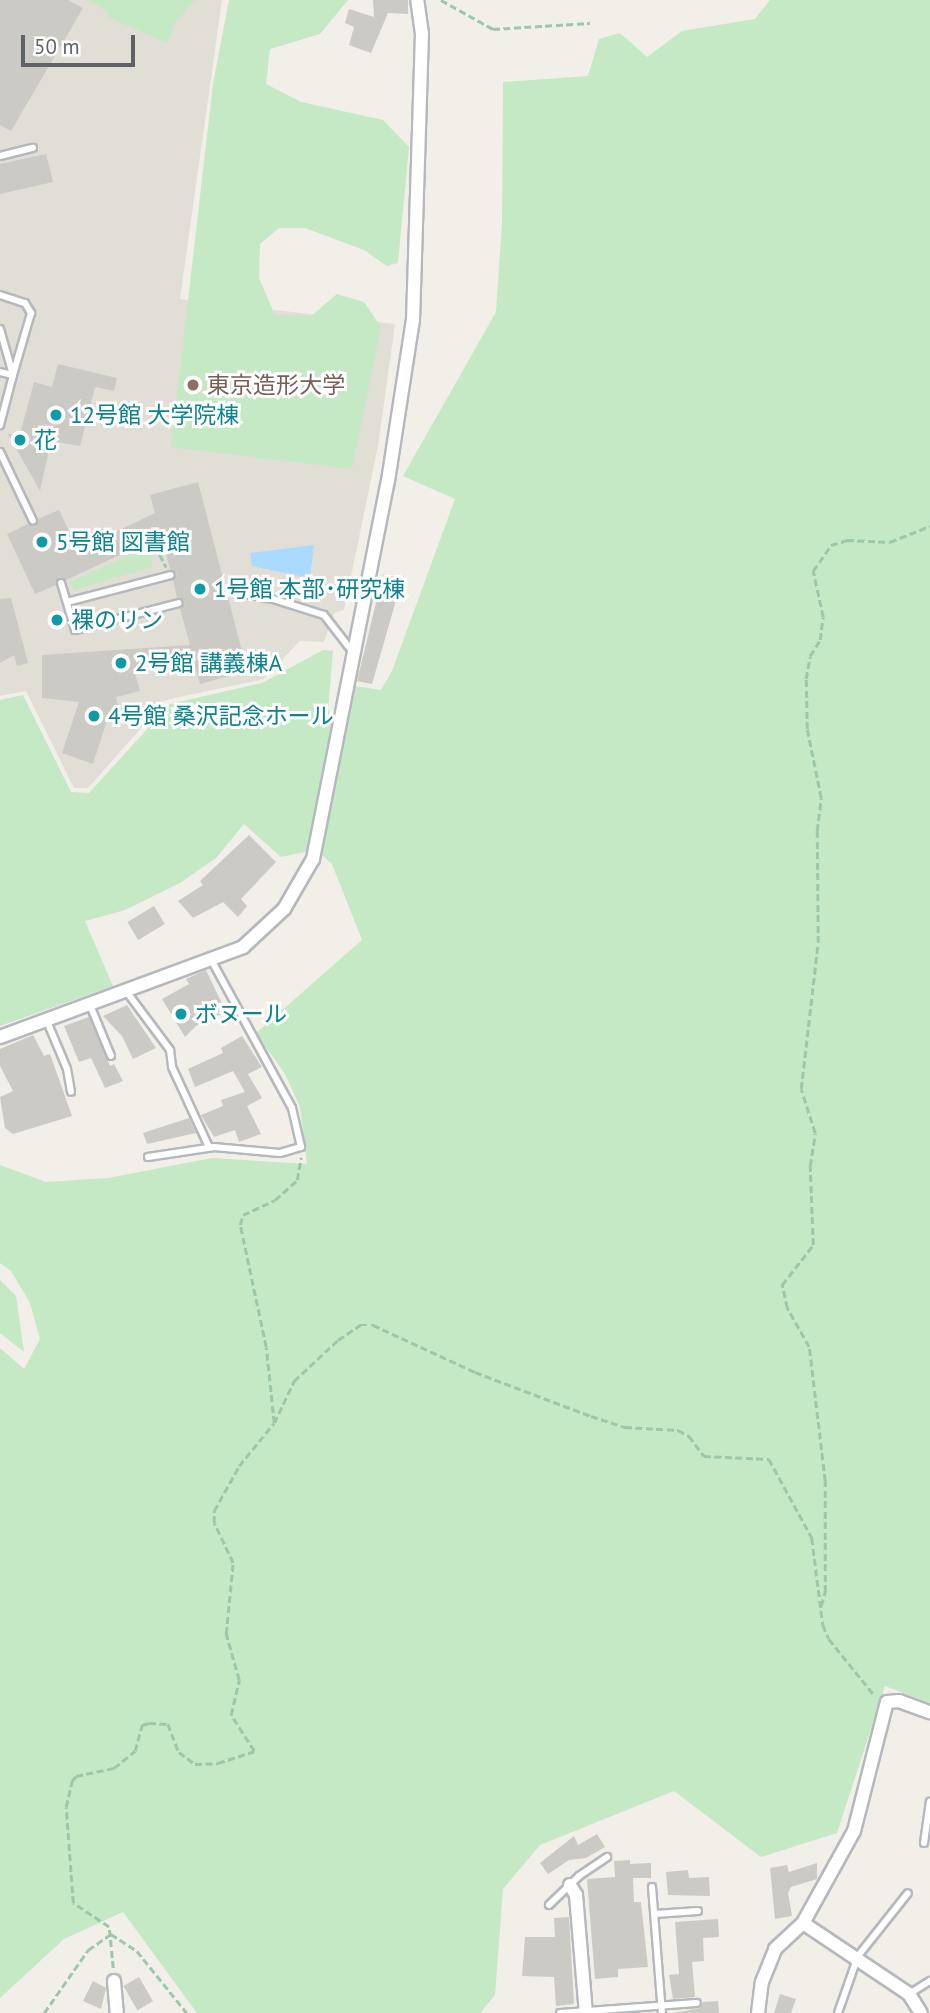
<!DOCTYPE html>
<meta charset="utf-8">
<style>
body{margin:0}
#map{position:relative;width:930px;height:2013px;overflow:hidden;background:#f1efe8;font-family:"PT Sans","Noto Sans JP",sans-serif}
div>[style]{position:absolute}
.education>*{inset:0;background:#e1ded6}
.green>*{inset:0;background:#c5e8c5}
.water>*{inset:0;background:#aadaff}
.building>*{inset:0;background:#cccac5;transform-origin:0 0}
.path>*{height:2.5px;margin-top:-1.25px;transform-origin:0;background:repeating-linear-gradient(90deg,#9cc7a9 0 7px,transparent 0 10.5px)}
.roads{filter:drop-shadow(2px 0 #b5b8bc) drop-shadow(-2px 0 #b5b8bc) drop-shadow(0 2px #b5b8bc) drop-shadow(0 -2px #b5b8bc)}
.service>*{height:6px;margin:-3px;padding:0 3px;transform-origin:3px;border-radius:3px;background:#fff}
.minor>*{height:12px;margin:-6px;padding:0 6px;transform-origin:6px;border-radius:6px;background:#fff}
.dots>*{width:19px;height:19px;translate:-50% -50%;box-sizing:border-box;border:4px solid #fff;border-radius:50%}
span{translate:-50% -50%;white-space:nowrap;text-align:center;line-height:1.15;-webkit-text-stroke:6px #fff;paint-order:stroke}
.education-label{font-size:23px;color:#785e54}
.left{translate:0 -50%;text-align:left}
.culture-label{font-size:23px;color:#0d838f}
.scale{position:absolute;left:21px;top:35px;width:114px;height:32px;box-sizing:border-box;border:4px solid #5f6368;border-top:0;padding-left:9px;font-size:21px;line-height:24px;white-space:nowrap;color:#5f6368;-webkit-text-stroke:5px #fff;paint-order:stroke}
</style>
<div id="map">
<div class="education">
<i style="clip-path:polygon(0 0,222px 0,180px 299px,395px 324px,378px 446px,344px 610px,334px 613px,324px 642px,300px 641px,264px 679px,166px 700px,88px 788px,74px 788px,26px 691px,0 696px)"></i>
</div>
<div class="green">
<i style="clip-path:polygon(88px 0,195px 0,175px 23px,167px 43px,110px 18px,107px 11px)"></i>
<i style="clip-path:polygon(229px 0,348px 0,320px 34px,270px 49px,266px 84px,301px 102px,383px 120px,409px 147px,398px 263px,387px 266px,364px 250px,305px 228px,279px 228px,260px 244px,259px 278px,275px 315px,311px 316px,337px 294px,364px 302px,381px 327px,352px 469px,171px 447px,213px 84px)"></i>
<i style="clip-path:polygon(770px 0,930px 0,930px 1703px,885px 1686px,837px 1833px,761px 1857px,674px 1791px,540px 1845px,503px 1889px,495px 1995px,480px 2013px,197px 2013px,123px 1912px,64px 1939px,0 1998px,0 1348px,24px 1369px,40px 1339px,30px 1303px,11px 1271px,0 1263px,0 1165px,46px 1182px,108px 1178px,212px 1158px,307px 1164px,300px 1107px,285px 1074px,256px 1033px,362px 940px,332px 864px,322px 855px,355px 686px,381px 690px,392px 671px,455px 499px,403px 476px,496px 312px,502px 224px,503px 82px,588px 76px,599px 39px,620px 33px,647px 57px,682px 31px,755px 19px)"></i>
<i style="clip-path:polygon(151px 546px,152px 567px,74px 590px,70px 582px)"></i>
<i style="clip-path:polygon(323px 650px,333px 651px,328px 710px,335px 717px,309px 851px,281px 857px,244px 824px,216px 858px,180px 883px,125px 910px,85px 921px,113px 986px,0 1026px,0 700px,23px 695px,71px 792px,89px 793px,170px 704px,262px 683px)"></i>
<i style="clip-path:polygon(0 1280px,16px 1296px,24px 1352px,0 1333px)"></i>
</div>
<div class="water">
<i style="clip-path:polygon(314px 545px,310px 578px,252px 566px,250px 553px)"></i>
</div>
<div class="building">
<i style="clip-path:polygon(0 0,68px 0,83px 8px,11px 131px,0 125px)"></i>
<i style="clip-path:polygon(373px 0,408px 0,408px 14px,388px 13px,371px 53px,349px 45px,354px 27px,345px 23px,349px 9px,374px 17px)"></i>
<i style="clip-path:polygon(46px 154px,53px 182px,0 194px,0 164px)"></i>
<i style="clip-path:polygon(58px 364px,117px 378px,114px 391px,95px 387px,80px 446px,51px 441px,40px 491px,8px 434px,20px 434px,34px 382px,52px 387px)"></i>
<i style="clip-path:polygon(198px 482px,225px 586px,223px 592px,228px 597px,247px 671px,200px 684px,195px 666px,138px 668px,135px 674px,140px 691px,116px 697px,120px 714px,108px 717px,93px 764px,62px 753px,79px 702px,42px 698px,42px 655px,190px 645px,180px 609px,185px 602px,177px 598px,173px 580px,177px 574px,170px 569px,161px 536px,66px 580px,59px 578px,56px 585px,35px 594px,7px 534px,28px 524px,35px 526px,38px 519px,59px 510px,78px 550px,155px 513px,150px 495px)"></i>
<i style="clip-path:polygon(383px 574px,394px 577px,391px 588px,399px 590px,372px 684px,357px 681px)"></i>
<i style="clip-path:polygon(11px 598px,28px 663px,17px 666px,14px 655px,0 663px,0 599px)"></i>
<i style="clip-path:polygon(249px 835px,276px 862px,241px 899px,247px 906px,238px 917px,223px 902px,193px 918px,178px 901px,203px 885px,200px 881px)"></i>
<i style="left:154px;top:906px;width:21px;height:31px;rotate:59deg"></i>
<i style="clip-path:polygon(206px 970px,226px 1012px,196px 1026px,185px 1037px,162px 999px,189px 984px,186px 979px)"></i>
<i style="clip-path:polygon(127px 1005px,156px 1048px,133px 1059px,122px 1036px,103px 1016px)"></i>
<i style="clip-path:polygon(89px 1017px,110px 1066px,114px 1064px,123px 1081px,105px 1088px,91px 1058px,79px 1062px,64px 1026px)"></i>
<i style="clip-path:polygon(33px 1035px,44px 1056px,50px 1054px,72px 1116px,13px 1134px,5px 1128px,0 1097px,13px 1091px,0 1066px,0 1049px)"></i>
<i style="clip-path:polygon(242px 1036px,262px 1067px,248px 1074px,262px 1098px,247px 1106px,261px 1134px,239px 1142px,235px 1130px,214px 1137px,201px 1115px,223px 1106px,221px 1100px,245px 1092px,233px 1071px,195px 1087px,188px 1069px,223px 1053px,221px 1048px)"></i>
<i style="clip-path:polygon(189px 1118px,196px 1133px,147px 1144px,143px 1133px)"></i>
<i style="clip-path:polygon(597px 1834px,605px 1847px,586px 1858px,569px 1860px,548px 1874px,540px 1863px,574px 1836px,578px 1845px)"></i>
<i style="clip-path:polygon(630px 1860px,630px 1864px,651px 1863px,651px 1878px,633px 1878px,634px 1902px,641px 1902px,648px 1967px,618px 1969px,618px 1977px,595px 1979px,587px 1879px,615px 1877px,614px 1861px)"></i>
<i style="clip-path:polygon(817px 1863px,817px 1879px,791px 1887px,788px 1893px,792px 1916px,775px 1919px,770px 1868px,787px 1865px,789px 1872px)"></i>
<i style="clip-path:polygon(688px 1870px,689px 1878px,709px 1877px,710px 1896px,668px 1895px,666px 1872px)"></i>
<i style="clip-path:polygon(569px 1917px,574px 2004px,556px 2006px,554px 1977px,522px 1976px,525px 1937px,555px 1937px,554px 1918px)"></i>
<i style="clip-path:polygon(718px 1919px,719px 1937px,703px 1938px,704px 1961px,692px 1962px,695px 1997px,673px 1999px,669px 1975px,679px 1974px,675px 1922px)"></i>
<i style="left:139px;top:1977px;width:28px;height:18px;rotate:60deg"></i>
<i style="clip-path:polygon(93px 1981px,106px 1988px,101px 2009px,83px 2001px)"></i>
<i style="clip-path:polygon(780px 1994px,796px 1999px,791px 2013px,774px 2013px)"></i>
<i style="clip-path:polygon(718px 2001px,719px 2013px,674px 2013px,700px 2008px,703px 2002px)"></i>
</div>
<div class="path">
<i style="left:441px;top:0;width:60px;rotate:29.1deg"></i>
<i style="left:493px;top:29px;width:97px;rotate:-3.5deg"></i>
<i style="left:155px;top:545px;width:25px;rotate:63deg"></i>
<i style="left:274px;top:1423px;width:76px;rotate:-96deg"></i>
<i style="left:266px;top:1347px;width:125px;rotate:-102deg"></i>
<i style="left:240px;top:1225px;width:10px;rotate:-73deg"></i>
<i style="left:243px;top:1215px;width:35px;rotate:-25deg"></i>
<i style="left:275px;top:1200px;width:30px;rotate:-42deg"></i>
<i style="left:297px;top:1180px;width:23px;rotate:-80deg"></i>
<i style="left:821px;top:1606px;width:15px;rotate:-74deg"></i>
<i style="left:825px;top:1592px;width:111px;rotate:-90deg"></i>
<i style="left:825px;top:1481px;width:135px;rotate:-96.8deg"></i>
<i style="left:809px;top:1347px;width:45px;rotate:-119.4deg"></i>
<i style="left:787px;top:1308px;width:24px;rotate:-102deg"></i>
<i style="left:782px;top:1285px;width:51px;rotate:-52.2deg"></i>
<i style="left:813px;top:1245px;width:79px;rotate:-92.2deg"></i>
<i style="left:810px;top:1166px;width:33px;rotate:-81deg"></i>
<i style="left:815px;top:1133px;width:46px;rotate:-107.7deg"></i>
<i style="left:801px;top:1089px;width:147px;rotate:-83.4deg"></i>
<i style="left:818px;top:943px;width:112px;rotate:-90.5deg"></i>
<i style="left:817px;top:831px;width:33px;rotate:-83deg"></i>
<i style="left:821px;top:798px;width:70px;rotate:-101.5deg"></i>
<i style="left:807px;top:729px;width:50px;rotate:-91.1deg"></i>
<i style="left:806px;top:679px;width:23px;rotate:-80deg"></i>
<i style="left:810px;top:656px;width:19px;rotate:-58deg"></i>
<i style="left:820px;top:640px;width:23px;rotate:-83deg"></i>
<i style="left:823px;top:617px;width:47px;rotate:-102.3deg"></i>
<i style="left:813px;top:571px;width:32px;rotate:-55deg"></i>
<i style="left:831px;top:545px;width:17px;rotate:-17deg"></i>
<i style="left:847px;top:540px;width:43px;rotate:2.7deg"></i>
<i style="left:890px;top:542px;width:43px;rotate:-21.8deg"></i>
<i style="left:113px;top:1968px;width:41px;rotate:-95.6deg"></i>
<i style="left:109px;top:1927px;width:43px;rotate:-146.3deg"></i>
<i style="left:73px;top:1903px;width:96px;rotate:-94.2deg"></i>
<i style="left:66px;top:1807px;width:27px;rotate:-77deg"></i>
<i style="left:72px;top:1781px;width:6px;rotate:-51deg"></i>
<i style="left:76px;top:1776px;width:39px;rotate:-12deg"></i>
<i style="left:114px;top:1768px;width:27px;rotate:-39deg"></i>
<i style="left:135px;top:1751px;width:27px;rotate:-75deg"></i>
<i style="left:142px;top:1725px;width:7px;rotate:-16deg"></i>
<i style="left:149px;top:1723px;width:19px;rotate:3deg"></i>
<i style="left:168px;top:1724px;width:30px;rotate:69deg"></i>
<i style="left:179px;top:1752px;width:20px;rotate:37deg"></i>
<i style="left:195px;top:1764px;width:23px;rotate:-2deg"></i>
<i style="left:218px;top:1763px;width:38px;rotate:-18deg"></i>
<i style="left:254px;top:1751px;width:43px;rotate:-122.6deg"></i>
<i style="left:231px;top:1715px;width:36px;rotate:-77deg"></i>
<i style="left:239px;top:1680px;width:48px;rotate:-105.8deg"></i>
<i style="left:226px;top:1634px;width:71px;rotate:-84.4deg"></i>
<i style="left:233px;top:1563px;width:44px;rotate:-115.4deg"></i>
<i style="left:214px;top:1523px;width:12px;rotate:-90deg"></i>
<i style="left:214px;top:1511px;width:51px;rotate:-60.9deg"></i>
<i style="left:239px;top:1466px;width:55px;rotate:-50.9deg"></i>
<i style="left:274px;top:1423px;width:47px;rotate:-64.5deg"></i>
<i style="left:294px;top:1381px;width:60px;rotate:-43deg"></i>
<i style="left:338px;top:1340px;width:27px;rotate:-34deg"></i>
<i style="left:360px;top:1325px;width:13px"></i>
<i style="left:373px;top:1325px;width:112px;rotate:24.7deg"></i>
<i style="left:475px;top:1372px;width:124px;rotate:20.8deg"></i>
<i style="left:591px;top:1416px;width:36px;rotate:18deg"></i>
<i style="left:625px;top:1427px;width:53px;rotate:3.2deg"></i>
<i style="left:678px;top:1430px;width:13px;rotate:29deg"></i>
<i style="left:689px;top:1436px;width:25px;rotate:53deg"></i>
<i style="left:704px;top:1456px;width:65px;rotate:2.6deg"></i>
<i style="left:769px;top:1459px;width:90px;rotate:61.4deg"></i>
<i style="left:812px;top:1538px;width:88px;rotate:82.8deg"></i>
<i style="left:823px;top:1625px;width:15px;rotate:67deg"></i>
<i style="left:829px;top:1639px;width:73px;rotate:51.1deg"></i>
<i style="left:44px;top:2013px;width:77px;rotate:-55.1deg"></i>
<i style="left:88px;top:1950px;width:28px;rotate:-35deg"></i>
<i style="left:111px;top:1934px;width:31px;rotate:33deg"></i>
<i style="left:137px;top:1951px;width:80px;rotate:51.1deg"></i>
</div>
<div class="roads">
<div class="service">
<i style="left:0;top:156px;width:34px;rotate:-14deg"></i>
<i style="left:0;top:295px;width:26px;rotate:18deg"></i>
<i style="left:25px;top:303px;width:12px;rotate:59deg"></i>
<i style="left:31px;top:313px;width:65px;rotate:106.2deg"></i>
<i style="left:13px;top:375px;width:13px;rotate:-167deg"></i>
<i style="left:0;top:329px;width:48px;rotate:74.2deg"></i>
<i style="left:13px;top:375px;width:52px;rotate:104.6deg"></i>
<i style="left:0;top:452px;width:76px;rotate:64.4deg"></i>
<i style="left:61px;top:583px;width:49px;rotate:73.4deg"></i>
<i style="left:75px;top:630px;width:107px;rotate:-14.6deg"></i>
<i style="left:228px;top:591px;width:46px;rotate:10.1deg"></i>
<i style="left:273px;top:599px;width:53px;rotate:17.4deg"></i>
<i style="left:324px;top:615px;width:46px;rotate:52.1deg"></i>
<i style="left:67px;top:602px;width:107px;rotate:-14.6deg"></i>
<i style="left:126px;top:991px;width:74px;rotate:53.3deg"></i>
<i style="left:170px;top:1050px;width:17px;rotate:83deg"></i>
<i style="left:172px;top:1067px;width:88px;rotate:65.2deg"></i>
<i style="left:90px;top:1005px;width:55px;rotate:67.6deg"></i>
<i style="left:46px;top:1019px;width:54px;rotate:67.2deg"></i>
<i style="left:67px;top:1069px;width:23px;rotate:80deg"></i>
<i style="left:148px;top:1157px;width:67px;rotate:-8.6deg"></i>
<i style="left:214px;top:1147px;width:66px;rotate:5.2deg"></i>
<i style="left:280px;top:1153px;width:22px;rotate:-16deg"></i>
<i style="left:301px;top:1147px;width:40px;rotate:-103deg"></i>
<i style="left:292px;top:1108px;width:167px;rotate:-118.6deg"></i>
<i style="left:924px;top:1843px;width:42px;rotate:-81.9deg"></i>
<i style="left:652px;top:1887px;width:126px;rotate:85.5deg"></i>
<i style="left:549px;top:1905px;width:42px;rotate:-44deg"></i>
<i style="left:579px;top:1876px;width:34px;rotate:-34deg"></i>
<i style="left:655px;top:1914px;width:43px;rotate:-4deg"></i>
<i style="left:909px;top:1994px;width:25px;rotate:-32deg"></i>
<i style="left:560px;top:2013px;width:137px;rotate:-4.2deg"></i>
<i style="left:838px;top:2013px;width:60px;rotate:-70.7deg"></i>
<i style="left:858px;top:1956px;width:80px;rotate:-51.6deg"></i>
</div>
<div class="minor">
<i style="left:0;top:1037px;width:259px;rotate:-20.3deg"></i>
<i style="left:243px;top:947px;width:56px;rotate:-42.8deg"></i>
<i style="left:284px;top:909px;width:58px;rotate:-59.9deg"></i>
<i style="left:313px;top:859px;width:385px;rotate:-78.8deg"></i>
<i style="left:388px;top:481px;width:163px;rotate:-81.2deg"></i>
<i style="left:413px;top:320px;width:286px;rotate:-88.2deg"></i>
<i style="left:422px;top:34px;width:34px;rotate:-98deg"></i>
<i style="left:570px;top:1885px;width:12px;rotate:59deg"></i>
<i style="left:576px;top:1895px;width:118px;rotate:85.2deg"></i>
<i style="left:803px;top:1923px;width:128px;rotate:33.8deg"></i>
<i style="left:909px;top:1994px;width:22px;rotate:58deg"></i>
<i style="left:114px;top:1981px;width:32px;rotate:85deg"></i>
<i style="left:758px;top:2013px;width:31px;rotate:-83deg"></i>
<i style="left:762px;top:1982px;width:35px;rotate:-68deg"></i>
<i style="left:775px;top:1949px;width:38px;rotate:-43deg"></i>
<i style="left:803px;top:1923px;width:105px;rotate:-61deg"></i>
<i style="left:854px;top:1831px;width:133px;rotate:-75.7deg"></i>
<i style="left:887px;top:1702px;width:12px;rotate:-5deg"></i>
<i style="left:899px;top:1701px;width:33px;rotate:20deg"></i>
</div>
</div>
<div class="dots">
<i style="left:193px;top:385px;background:#8d6e63"></i>
<i style="left:56px;top:415px;background:#0f9aa8"></i>
<i style="left:20px;top:440px;background:#0f9aa8"></i>
<i style="left:42px;top:542px;background:#0f9aa8"></i>
<i style="left:200px;top:589px;background:#0f9aa8"></i>
<i style="left:57px;top:620px;background:#0f9aa8"></i>
<i style="left:121px;top:663px;background:#0f9aa8"></i>
<i style="left:94px;top:716px;background:#0f9aa8"></i>
<i style="left:181px;top:1014px;background:#0f9aa8"></i>
</div>
<div class="education-label">
<span class="left" style="left:207px;top:385px">東京造形大学</span>
</div>
<div class="culture-label">
<span class="left" style="left:70px;top:415px">12号館 大学院棟</span>
<span class="left" style="left:34px;top:440px">花</span>
<span class="left" style="left:56px;top:542px">5号館 図書館</span>
<span class="left" style="left:214px;top:589px">1号館 本部･研究棟</span>
<span class="left" style="left:71px;top:620px">裸のリン</span>
<span class="left" style="left:135px;top:663px">2号館 講義棟A</span>
<span class="left" style="left:108px;top:716px">4号館 桑沢記念ホール</span>
<span class="left" style="left:195px;top:1014px">ボヌール</span>
</div>
<div class="scale">50 m</div>
</div>
